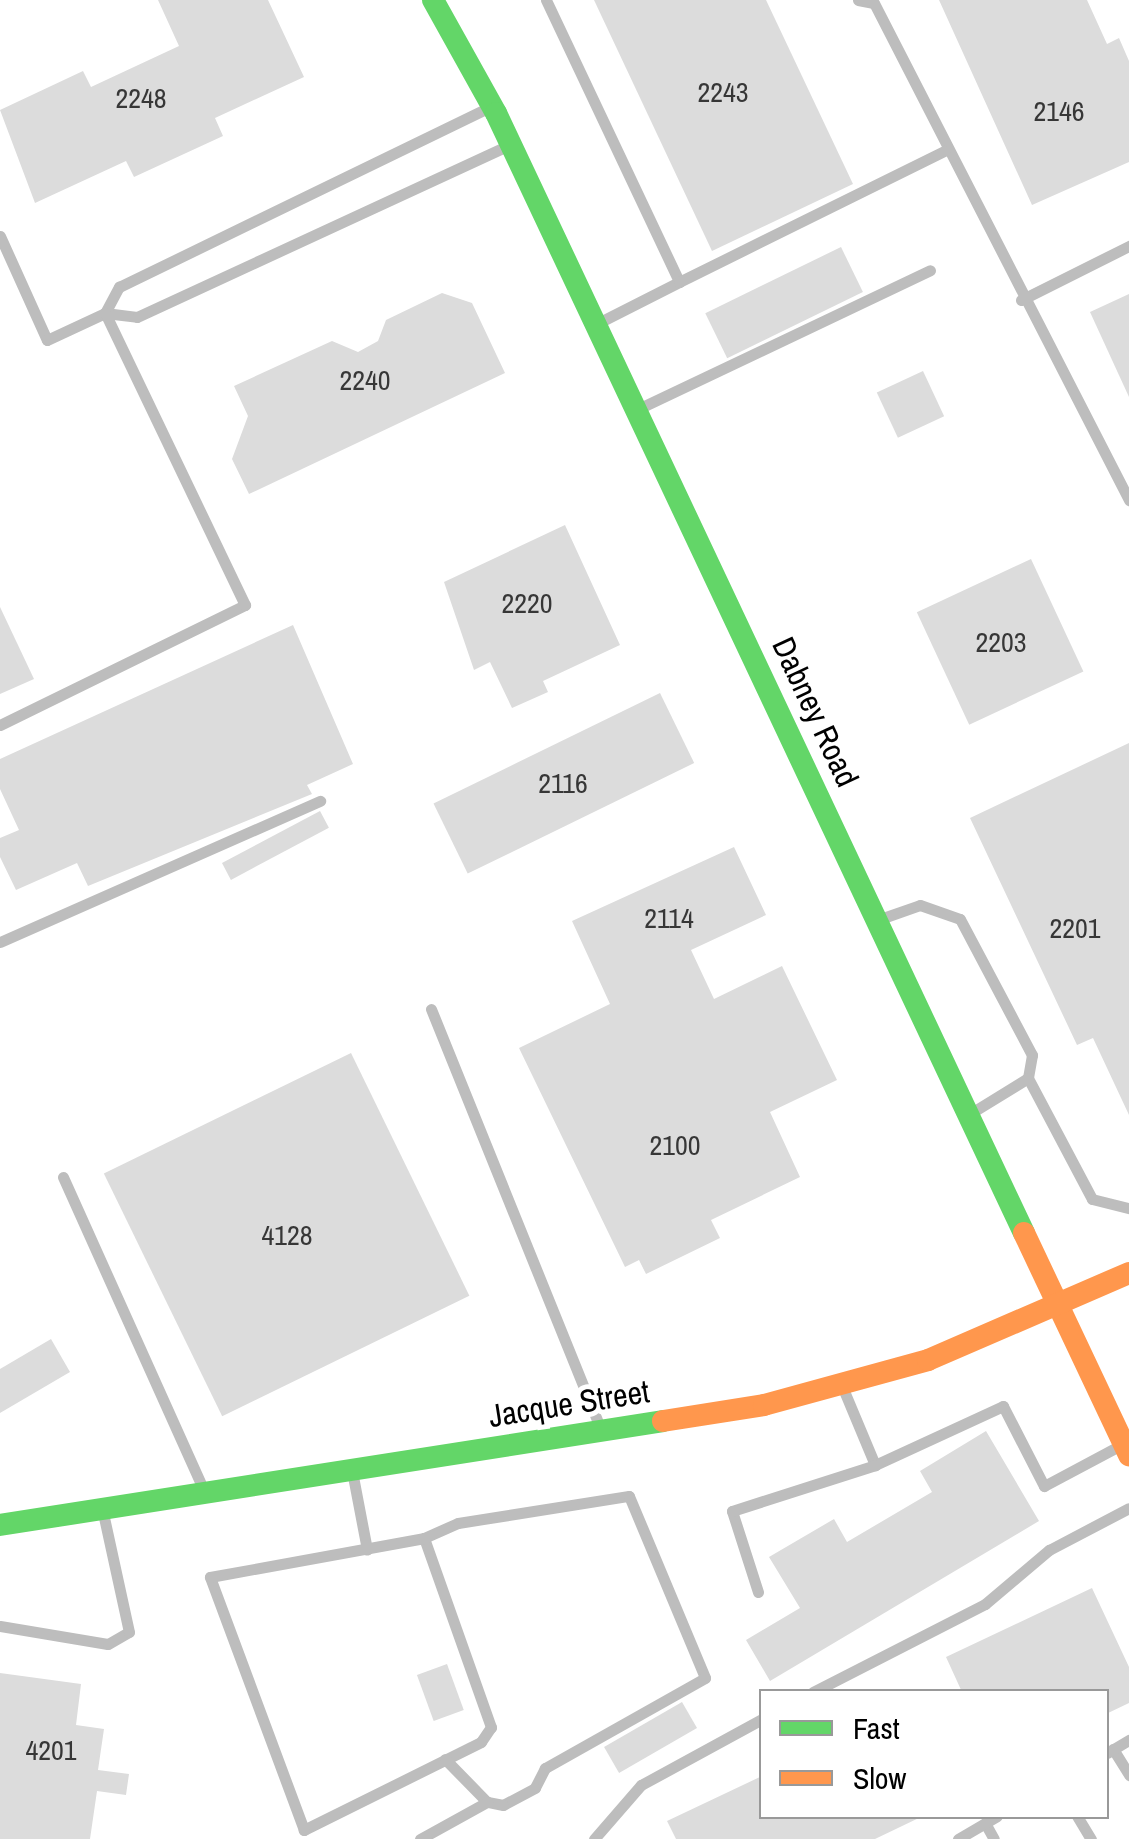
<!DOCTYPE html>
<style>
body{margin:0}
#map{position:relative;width:1129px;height:1839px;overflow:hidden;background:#fff;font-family:"Archivo Narrow",sans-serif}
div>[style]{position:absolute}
.building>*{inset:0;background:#dcdcdc;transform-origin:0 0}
.lane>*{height:11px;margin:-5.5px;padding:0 5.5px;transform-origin:5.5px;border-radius:5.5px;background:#bdbdbd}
.fast>*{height:22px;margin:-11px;padding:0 11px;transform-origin:11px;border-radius:11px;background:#63d668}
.slow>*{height:22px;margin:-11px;padding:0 11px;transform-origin:11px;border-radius:11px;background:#ff974d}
span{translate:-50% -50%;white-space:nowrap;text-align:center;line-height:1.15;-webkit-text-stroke:10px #fff;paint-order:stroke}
.number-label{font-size:28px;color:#373737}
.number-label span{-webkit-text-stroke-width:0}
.street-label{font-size:32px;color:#000}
.legend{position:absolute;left:759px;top:1689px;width:350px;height:130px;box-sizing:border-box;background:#fff;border:2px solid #999;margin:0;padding:12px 18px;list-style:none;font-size:30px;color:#000}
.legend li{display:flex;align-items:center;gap:20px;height:50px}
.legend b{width:50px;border:2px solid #999}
</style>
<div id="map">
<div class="building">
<i style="clip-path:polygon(158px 0,268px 0,304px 77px,215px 118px,223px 136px,134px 177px,126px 161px,35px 203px,0 110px,83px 71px,91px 87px,179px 46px)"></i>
<i style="clip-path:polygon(594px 0,766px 0,853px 184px,712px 251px)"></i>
<i style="clip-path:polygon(939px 0,1087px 0,1107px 44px,1119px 38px,1129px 61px,1129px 162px,1032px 205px)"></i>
<i style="left:841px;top:247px;width:50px;height:151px;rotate:64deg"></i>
<i style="clip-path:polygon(442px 293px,472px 303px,505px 373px,249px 494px,232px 459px,248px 416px,234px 386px,332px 341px,358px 352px,378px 341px,386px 320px)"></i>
<i style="clip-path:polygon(1129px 294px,1129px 397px,1090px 312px)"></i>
<i style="left:923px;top:371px;width:50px;height:51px;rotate:65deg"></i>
<i style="clip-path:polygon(565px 525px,620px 645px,543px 681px,548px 692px,512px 708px,490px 662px,474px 670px,444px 582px)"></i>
<i style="left:1031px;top:559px;width:124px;height:126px;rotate:65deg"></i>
<i style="clip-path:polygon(0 607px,34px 679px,0 694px)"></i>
<i style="clip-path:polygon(293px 625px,353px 764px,307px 785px,312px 794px,88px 886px,77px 863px,16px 890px,0 857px,0 838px,19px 830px,0 789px,0 759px)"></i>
<i style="left:660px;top:693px;width:78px;height:252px;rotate:64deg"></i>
<i style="clip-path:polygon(1129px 743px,1129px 1115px,1093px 1038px,1077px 1045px,970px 818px)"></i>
<i style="left:320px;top:811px;width:19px;height:111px;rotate:62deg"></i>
<i style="clip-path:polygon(734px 847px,766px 915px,691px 950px,714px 999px,782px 966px,837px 1080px,770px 1112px,800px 1177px,711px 1220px,720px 1238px,646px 1274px,639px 1260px,625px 1267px,519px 1048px,610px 1004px,572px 921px)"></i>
<i style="left:351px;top:1053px;width:270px;height:275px;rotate:64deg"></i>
<i style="clip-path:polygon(51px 1339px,70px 1372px,0 1413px,0 1369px)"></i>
<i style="clip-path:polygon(986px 1431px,1039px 1521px,770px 1681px,746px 1640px,800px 1608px,769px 1557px,834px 1519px,847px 1542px,932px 1492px,920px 1471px)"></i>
<i style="clip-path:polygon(1092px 1588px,1129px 1667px,1129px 1703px,1106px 1714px,1106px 1692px,962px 1692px,946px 1657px)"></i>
<i style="left:447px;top:1664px;width:49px;height:32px;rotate:70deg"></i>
<i style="clip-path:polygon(0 1673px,81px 1684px,76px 1725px,104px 1729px,98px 1770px,129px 1774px,126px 1795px,97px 1791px,90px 1839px,0 1839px)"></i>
<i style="left:682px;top:1702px;width:30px;height:90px;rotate:60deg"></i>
<i style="clip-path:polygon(762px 1776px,762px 1816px,923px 1816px,875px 1839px,676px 1839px,667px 1821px)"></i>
</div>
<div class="lane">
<i style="left:546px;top:0;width:312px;rotate:64.7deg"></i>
<i style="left:679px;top:282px;width:89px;rotate:153.1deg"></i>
<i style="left:858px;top:0;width:16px;rotate:11deg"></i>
<i style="left:874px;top:3px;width:559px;rotate:62.84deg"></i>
<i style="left:0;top:236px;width:114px;rotate:65.7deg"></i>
<i style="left:47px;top:340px;width:64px;rotate:-25deg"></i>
<i style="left:105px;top:313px;width:32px;rotate:7deg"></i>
<i style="left:137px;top:317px;width:408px;rotate:-24.8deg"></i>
<i style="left:679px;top:282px;width:296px;rotate:-26.3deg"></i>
<i style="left:1021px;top:300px;width:121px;rotate:-26.6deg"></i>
<i style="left:105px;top:313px;width:30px;rotate:-62deg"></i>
<i style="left:119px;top:287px;width:411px;rotate:-25.9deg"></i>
<i style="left:640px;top:408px;width:321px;rotate:-25.4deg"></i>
<i style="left:0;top:725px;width:273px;rotate:-26.1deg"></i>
<i style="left:245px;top:605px;width:324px;rotate:-115.6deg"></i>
<i style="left:880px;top:919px;width:42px;rotate:-19.3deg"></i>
<i style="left:920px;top:905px;width:42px;rotate:19.3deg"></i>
<i style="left:960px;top:919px;width:154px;rotate:62.1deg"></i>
<i style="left:1032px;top:1055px;width:23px;rotate:100deg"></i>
<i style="left:1028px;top:1078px;width:67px;rotate:148.4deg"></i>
<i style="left:0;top:942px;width:350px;rotate:-23.8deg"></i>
<i style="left:431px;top:1009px;width:452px;rotate:68deg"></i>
<i style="left:1028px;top:1078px;width:137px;rotate:62.1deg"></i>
<i style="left:1092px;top:1199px;width:38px;rotate:14deg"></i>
<i style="left:63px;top:1177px;width:344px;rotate:65.8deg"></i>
<i style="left:842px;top:1386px;width:86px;rotate:67.3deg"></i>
<i style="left:875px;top:1465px;width:141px;rotate:-24.7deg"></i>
<i style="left:1003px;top:1406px;width:90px;rotate:62.9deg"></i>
<i style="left:1044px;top:1486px;width:89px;rotate:-28deg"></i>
<i style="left:352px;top:1471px;width:80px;rotate:79.2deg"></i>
<i style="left:424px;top:1538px;width:201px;rotate:70.5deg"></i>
<i style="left:491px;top:1727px;width:18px;rotate:124deg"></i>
<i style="left:481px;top:1742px;width:198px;rotate:153.6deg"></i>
<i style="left:304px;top:1830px;width:270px;rotate:-110.4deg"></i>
<i style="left:210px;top:1577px;width:218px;rotate:-10.3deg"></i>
<i style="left:424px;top:1538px;width:37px;rotate:-24deg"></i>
<i style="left:458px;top:1523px;width:173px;rotate:-9deg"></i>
<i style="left:629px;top:1496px;width:197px;rotate:67.3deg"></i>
<i style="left:705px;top:1678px;width:184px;rotate:150.6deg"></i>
<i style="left:545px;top:1768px;width:22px;rotate:117deg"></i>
<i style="left:535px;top:1788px;width:36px;rotate:152deg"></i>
<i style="left:503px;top:1805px;width:16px;rotate:-169deg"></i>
<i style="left:487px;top:1802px;width:60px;rotate:-134.3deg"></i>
<i style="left:758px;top:1592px;width:85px;rotate:-107.8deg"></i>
<i style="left:732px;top:1511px;width:150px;rotate:-17.8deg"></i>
<i style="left:0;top:1626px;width:109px;rotate:9.5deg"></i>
<i style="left:108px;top:1644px;width:24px;rotate:-30deg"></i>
<i style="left:129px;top:1632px;width:122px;rotate:-102.3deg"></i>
<i style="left:813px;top:1692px;width:193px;rotate:-27.1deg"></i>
<i style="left:985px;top:1604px;width:84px;rotate:-40.2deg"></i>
<i style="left:1049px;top:1550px;width:90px;rotate:-27.7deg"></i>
<i style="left:1113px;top:1749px;width:31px;rotate:58deg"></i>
<i style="left:1107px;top:1753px;width:26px;rotate:-31deg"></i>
<i style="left:1077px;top:1816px;width:27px;rotate:59deg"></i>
<i style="left:985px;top:1823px;width:18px;rotate:61deg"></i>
<i style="left:420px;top:1839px;width:77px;rotate:-28.9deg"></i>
<i style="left:594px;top:1839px;width:72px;rotate:-49deg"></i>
<i style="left:641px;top:1785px;width:138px;rotate:-28.6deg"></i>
<i style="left:958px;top:1839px;width:45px;rotate:-30.5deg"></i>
</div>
<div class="fast">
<i style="left:433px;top:0;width:129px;rotate:60.9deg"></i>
<i style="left:496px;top:113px;width:1238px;rotate:64.76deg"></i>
<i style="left:0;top:1525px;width:671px;rotate:-8.91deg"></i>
</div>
<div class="slow">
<i style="left:1024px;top:1233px;width:246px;rotate:64.7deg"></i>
<i style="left:663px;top:1421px;width:102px;rotate:-9deg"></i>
<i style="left:764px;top:1405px;width:170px;rotate:-15.3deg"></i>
<i style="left:928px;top:1360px;width:219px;rotate:-23.4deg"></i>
</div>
<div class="number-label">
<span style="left:723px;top:92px">2243</span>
<span style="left:141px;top:98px">2248</span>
<span style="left:1059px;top:111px">2146</span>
<span style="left:365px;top:380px">2240</span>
<span style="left:527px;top:603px">2220</span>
<span style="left:1001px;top:642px">2203</span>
<span style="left:563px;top:783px">2116</span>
<span style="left:669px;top:918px">2114</span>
<span style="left:1075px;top:928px">2201</span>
<span style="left:675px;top:1145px">2100</span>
<span style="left:287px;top:1235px">4128</span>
<span style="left:51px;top:1750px">4201</span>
</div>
<div class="street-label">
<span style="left:815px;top:712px;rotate:65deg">Dabney Road</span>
<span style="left:569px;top:1404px;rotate:-9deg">Jacque Street</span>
</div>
<ul class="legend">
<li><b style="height:12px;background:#63d668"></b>Fast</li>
<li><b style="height:12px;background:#ff974d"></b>Slow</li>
</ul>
</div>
